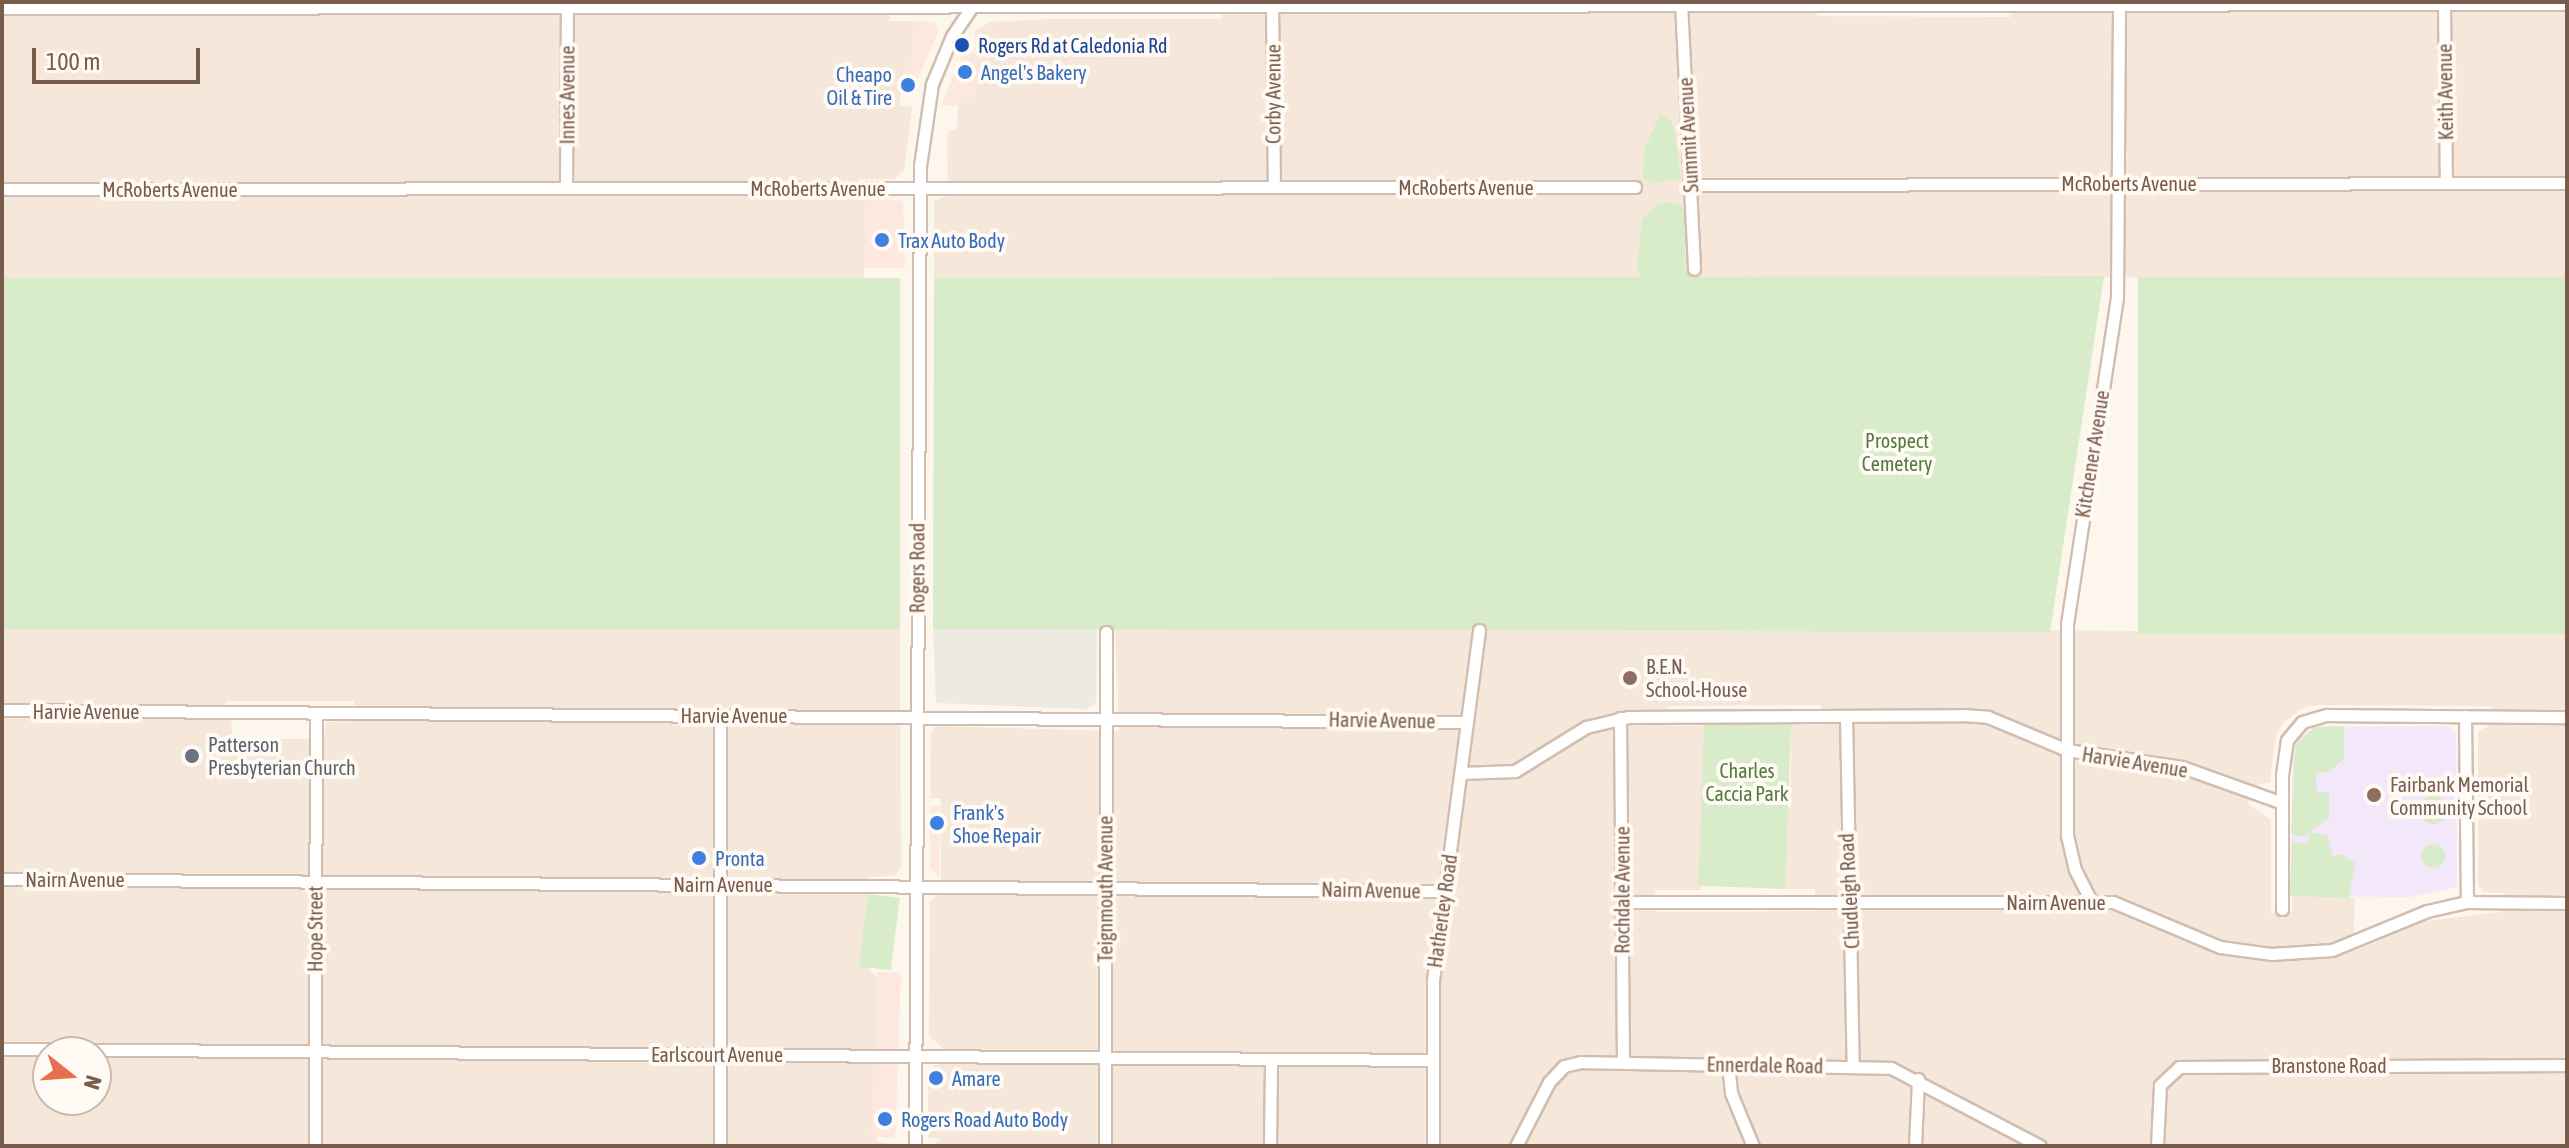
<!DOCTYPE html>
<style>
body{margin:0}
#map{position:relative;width:2569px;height:1148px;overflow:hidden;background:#fdf6ec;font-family:"Asap Condensed",sans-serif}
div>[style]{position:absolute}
.residential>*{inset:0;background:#f5e8da}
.commercial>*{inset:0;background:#fde8e0;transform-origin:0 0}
.industrial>*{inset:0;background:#efe9e4}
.education>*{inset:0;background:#f3e8fa}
.green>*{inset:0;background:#d8ecc9;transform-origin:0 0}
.round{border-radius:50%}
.roads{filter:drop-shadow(2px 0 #d1beb0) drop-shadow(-2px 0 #d1beb0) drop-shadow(0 2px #d1beb0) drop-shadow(0 -2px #d1beb0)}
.minor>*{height:11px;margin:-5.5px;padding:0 5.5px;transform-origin:5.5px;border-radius:5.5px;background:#fff}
.dots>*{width:22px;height:22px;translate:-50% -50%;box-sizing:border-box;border:4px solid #fffaf3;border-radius:50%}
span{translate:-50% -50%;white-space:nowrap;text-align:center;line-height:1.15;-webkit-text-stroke:8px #fffaf3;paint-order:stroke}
.transit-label{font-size:20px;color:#164399}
.left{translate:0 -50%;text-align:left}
.shop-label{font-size:20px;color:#366cbe}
.right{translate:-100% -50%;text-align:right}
.street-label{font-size:20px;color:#7a5c4d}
.park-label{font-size:20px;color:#537a41}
.education-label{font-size:20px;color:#785e54}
.worship-label{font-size:20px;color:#5b616d}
.frame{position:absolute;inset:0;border:4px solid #7a5c4d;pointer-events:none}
.north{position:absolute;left:32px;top:1036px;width:80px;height:80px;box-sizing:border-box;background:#fffaf3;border:2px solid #cabbb1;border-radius:50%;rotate:107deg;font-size:22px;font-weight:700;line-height:32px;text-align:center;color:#7a5c4d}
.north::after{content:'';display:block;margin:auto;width:28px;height:36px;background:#e76f51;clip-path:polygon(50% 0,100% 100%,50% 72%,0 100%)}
.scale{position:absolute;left:32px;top:48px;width:168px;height:36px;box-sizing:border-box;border:4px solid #7a5c4d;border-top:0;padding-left:10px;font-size:24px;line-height:28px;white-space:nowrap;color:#7a5c4d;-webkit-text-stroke:6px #fffaf3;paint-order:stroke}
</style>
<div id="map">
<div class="residential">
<i style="clip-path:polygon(2px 2px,897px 2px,888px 21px,914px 21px,913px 59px,902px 75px,900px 106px,912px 107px,904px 171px,895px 179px,859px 179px,858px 197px,866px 197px,864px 279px,2px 279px)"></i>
<i style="clip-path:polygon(1223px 2px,1817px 2px,1817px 16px,2011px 17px,2012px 2px,2567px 2px,2567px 277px,934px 278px,934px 201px,948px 196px,947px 139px,949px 130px,957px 130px,958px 105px,976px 94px,975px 31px,990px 22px,1048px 19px,1221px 19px)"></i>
<i style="clip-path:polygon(evenodd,2px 622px,900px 629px,901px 868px,894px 876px,867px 877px,868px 967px,877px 978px,877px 1141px,900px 1146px,2px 1146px,2px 622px,227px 701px,354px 701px,354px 721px,326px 722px,324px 739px,233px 739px,231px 720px,225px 720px,227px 701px,2px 622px,48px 1052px,96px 1052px,96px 1100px,48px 1100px,48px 1052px)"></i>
<i style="clip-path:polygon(evenodd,1564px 627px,2567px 634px,2567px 1146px,932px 1146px,941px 1138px,928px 1138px,928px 1077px,933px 1066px,942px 1064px,942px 1047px,929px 1036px,930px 902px,938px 894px,941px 877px,941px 799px,930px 798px,931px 733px,935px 726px,1119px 731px,1115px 629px,1564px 627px,1821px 705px,1822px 725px,1791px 725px,1791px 807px,1784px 808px,1785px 889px,1815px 889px,1816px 911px,1656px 912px,1655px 890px,1701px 890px,1704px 726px,1667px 726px,1668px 706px,1821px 705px,1564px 627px,2493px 706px,2491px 725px,2478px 731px,2478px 885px,2484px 892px,2503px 893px,2502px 912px,2424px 921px,2353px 952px,2355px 898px,2292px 896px,2292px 912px,2271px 913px,2271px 820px,2248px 804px,2256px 785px,2270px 782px,2276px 734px,2284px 722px,2305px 707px,2323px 705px,2493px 706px)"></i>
</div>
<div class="commercial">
<i style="clip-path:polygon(914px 21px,934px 22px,938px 32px,911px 94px,902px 94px,902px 74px,913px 58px)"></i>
<i style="clip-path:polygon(964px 50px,975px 53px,976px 95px,958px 105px,941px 106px)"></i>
<i style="clip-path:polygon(866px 197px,903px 201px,905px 268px,864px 268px)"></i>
<i style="clip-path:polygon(930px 806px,941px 806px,939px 877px,930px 868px)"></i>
<i style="left:877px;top:972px;width:24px;height:165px;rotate:2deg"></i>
</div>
<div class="industrial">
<i style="clip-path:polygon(933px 629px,1097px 629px,1096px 703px,1087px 709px,936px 703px)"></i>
</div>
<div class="education">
<i style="clip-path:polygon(2449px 726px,2456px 734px,2457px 887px,2411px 897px,2290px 896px,2293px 757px,2299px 738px,2315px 727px)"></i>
</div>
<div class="green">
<i style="clip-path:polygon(1660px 114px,1670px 119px,1675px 133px,1681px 178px,1653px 184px,1643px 178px,1644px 150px)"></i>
<i style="clip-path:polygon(1670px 202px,1683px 206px,1688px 214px,1684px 264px,1693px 277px,2104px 276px,2050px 632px,933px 629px,934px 278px,1641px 277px,1637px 267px,1642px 220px,1656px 206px)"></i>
<i style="left:2567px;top:277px;width:357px;height:429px;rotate:90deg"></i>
<i style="left:900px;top:278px;width:351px;height:898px;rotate:90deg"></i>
<i style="left:1791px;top:725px;width:164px;height:87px;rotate:92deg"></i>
<i style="clip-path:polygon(2344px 726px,2344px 759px,2329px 772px,2316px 772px,2317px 793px,2329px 792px,2329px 818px,2303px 837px,2291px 834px,2295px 745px,2315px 727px)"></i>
<i class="round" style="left:2419px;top:796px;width:28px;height:28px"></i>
<i style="clip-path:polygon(2310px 832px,2328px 836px,2333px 857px,2341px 854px,2355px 863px,2349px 898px,2290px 896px,2292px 841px,2307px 844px)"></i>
<i class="round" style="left:2421px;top:844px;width:24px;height:24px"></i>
<i style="left:868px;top:894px;width:32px;height:73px;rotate:7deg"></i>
</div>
<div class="roads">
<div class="minor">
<i style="left:1272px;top:2px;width:185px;rotate:89.4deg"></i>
<i style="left:1681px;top:2px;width:267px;rotate:87.2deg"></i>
<i style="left:2444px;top:2px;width:180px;rotate:89.4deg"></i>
<i style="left:2px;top:8px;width:2565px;rotate:-0.09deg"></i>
<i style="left:1692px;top:185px;width:875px;rotate:-0.13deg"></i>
<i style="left:566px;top:188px;width:185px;rotate:-89.7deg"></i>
<i style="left:2px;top:189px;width:1633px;rotate:-0.07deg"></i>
<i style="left:2px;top:710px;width:1464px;rotate:0.47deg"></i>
<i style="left:720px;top:716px;width:430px;rotate:90deg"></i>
<i style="left:1846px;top:716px;width:350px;rotate:88.9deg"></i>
<i style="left:2465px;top:716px;width:186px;rotate:89.4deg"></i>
<i style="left:1620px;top:718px;width:345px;rotate:89.5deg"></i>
<i style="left:1461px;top:773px;width:54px;rotate:-2.1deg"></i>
<i style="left:1515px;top:771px;width:84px;rotate:-31.8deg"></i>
<i style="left:1586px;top:727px;width:43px;rotate:-13.4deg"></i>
<i style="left:1628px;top:717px;width:334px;rotate:-0.3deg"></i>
<i style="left:1962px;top:715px;width:26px;rotate:4deg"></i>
<i style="left:1988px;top:717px;width:86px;rotate:22.7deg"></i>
<i style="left:2067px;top:750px;width:116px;rotate:8.4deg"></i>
<i style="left:2182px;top:767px;width:104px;rotate:19.7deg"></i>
<i style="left:2px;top:879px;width:1443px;rotate:0.48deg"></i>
<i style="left:2091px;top:901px;width:35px;rotate:-117deg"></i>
<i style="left:2075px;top:870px;width:36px;rotate:-103deg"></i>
<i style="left:2067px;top:835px;width:211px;rotate:-90deg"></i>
<i style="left:2067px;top:624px;width:330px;rotate:-81.3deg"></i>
<i style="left:2117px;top:298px;width:296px;rotate:-89.6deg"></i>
<i style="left:1622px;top:902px;width:491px"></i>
<i style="left:2113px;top:902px;width:116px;rotate:22.8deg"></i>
<i style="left:2220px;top:947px;width:51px;rotate:7.8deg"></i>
<i style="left:2271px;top:954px;width:61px;rotate:-3.8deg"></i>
<i style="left:2332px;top:950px;width:103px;rotate:-22.3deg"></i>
<i style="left:2427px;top:911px;width:41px;rotate:-12.7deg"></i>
<i style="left:2467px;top:902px;width:100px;rotate:0.6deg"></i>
<i style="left:2282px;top:909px;width:134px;rotate:-90deg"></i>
<i style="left:2282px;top:775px;width:35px;rotate:-82deg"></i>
<i style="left:2287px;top:740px;width:23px;rotate:-50deg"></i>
<i style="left:2302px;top:722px;width:26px;rotate:-16deg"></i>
<i style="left:2327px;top:715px;width:240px;rotate:0.5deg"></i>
<i style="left:2px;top:1049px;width:1431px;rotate:0.44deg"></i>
<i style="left:1728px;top:1064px;width:29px;rotate:84deg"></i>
<i style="left:1731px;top:1093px;width:57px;rotate:67.5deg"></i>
<i style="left:315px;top:1146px;width:433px;rotate:-89.9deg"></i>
<i style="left:915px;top:1146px;width:980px;rotate:-89.71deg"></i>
<i style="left:920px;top:166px;width:83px;rotate:-81.7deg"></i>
<i style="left:932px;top:84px;width:52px;rotate:-67.4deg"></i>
<i style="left:952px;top:36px;width:40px;rotate:-56deg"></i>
<i style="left:1105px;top:1146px;width:514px;rotate:-89.89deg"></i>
<i style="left:1270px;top:1146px;width:87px;rotate:-89.3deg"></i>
<i style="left:1433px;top:1146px;width:166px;rotate:-90deg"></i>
<i style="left:1433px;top:980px;width:353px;rotate:-82.5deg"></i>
<i style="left:1516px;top:1146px;width:72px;rotate:-62.7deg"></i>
<i style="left:1549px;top:1082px;width:22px;rotate:-47deg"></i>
<i style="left:1564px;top:1066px;width:17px;rotate:-13deg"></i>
<i style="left:1581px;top:1062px;width:310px;rotate:1.1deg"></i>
<i style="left:1891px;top:1068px;width:168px;rotate:27.6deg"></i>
<i style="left:1915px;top:1146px;width:67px;rotate:-87.4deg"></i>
<i style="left:2157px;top:1146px;width:61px;rotate:-87.2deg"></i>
<i style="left:2160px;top:1085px;width:26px;rotate:-43deg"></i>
<i style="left:2179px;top:1067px;width:388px;rotate:-0.3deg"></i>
</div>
</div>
<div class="dots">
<i style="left:962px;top:45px;background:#1a4fb4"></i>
<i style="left:965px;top:72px;background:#3f7fe0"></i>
<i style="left:908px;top:85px;background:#3f7fe0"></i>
<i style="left:882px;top:240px;background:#3f7fe0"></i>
<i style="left:1630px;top:678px;background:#8d6e63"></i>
<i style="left:192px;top:756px;background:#6b7280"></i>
<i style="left:2374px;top:795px;background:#8d6e63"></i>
<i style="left:937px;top:823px;background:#3f7fe0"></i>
<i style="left:699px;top:858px;background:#3f7fe0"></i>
<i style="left:936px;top:1078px;background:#3f7fe0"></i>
<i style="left:885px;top:1119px;background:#3f7fe0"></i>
</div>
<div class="transit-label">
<span class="left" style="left:978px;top:45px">Rogers Rd at Caledonia Rd</span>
</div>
<div class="shop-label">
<span class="left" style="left:981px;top:72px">Angel's Bakery</span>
<span class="right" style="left:892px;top:86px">Cheapo<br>Oil &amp; Tire</span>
<span class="left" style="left:898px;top:240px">Trax Auto Body</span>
<span class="left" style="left:953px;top:824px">Frank's<br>Shoe Repair</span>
<span class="left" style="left:715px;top:858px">Pronta</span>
<span class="left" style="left:952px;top:1078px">Amare</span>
<span class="left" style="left:901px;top:1119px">Rogers Road Auto Body</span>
</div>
<div class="street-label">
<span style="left:2445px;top:92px;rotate:-91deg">Keith Avenue</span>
<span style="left:1273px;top:94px;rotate:-90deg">Corby Avenue</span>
<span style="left:567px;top:95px;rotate:-90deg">Innes Avenue</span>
<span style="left:1688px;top:135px;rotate:-93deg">Summit Avenue</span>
<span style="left:2129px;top:183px">McRoberts Avenue</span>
<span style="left:1466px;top:187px">McRoberts Avenue</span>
<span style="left:818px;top:188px">McRoberts Avenue</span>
<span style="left:170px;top:189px">McRoberts Avenue</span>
<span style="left:2092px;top:454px;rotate:-81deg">Kitchener Avenue</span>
<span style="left:917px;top:568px;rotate:-90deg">Rogers Road</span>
<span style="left:86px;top:711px">Harvie Avenue</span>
<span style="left:734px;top:715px">Harvie Avenue</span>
<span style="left:1382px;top:720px;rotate:1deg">Harvie Avenue</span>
<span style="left:2135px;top:762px;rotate:9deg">Harvie Avenue</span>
<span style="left:75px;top:879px">Nairn Avenue</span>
<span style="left:723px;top:884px">Nairn Avenue</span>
<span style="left:1105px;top:889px;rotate:-90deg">Teignmouth Avenue</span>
<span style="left:1371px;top:890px;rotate:1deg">Nairn Avenue</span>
<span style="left:1622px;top:890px;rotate:-90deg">Rochdale Avenue</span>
<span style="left:1849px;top:891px;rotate:-93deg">Chudleigh Road</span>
<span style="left:2056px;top:902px">Nairn Avenue</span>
<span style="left:1442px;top:911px;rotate:-82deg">Hatherley Road</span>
<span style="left:315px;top:929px;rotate:-90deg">Hope Street</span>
<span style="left:717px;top:1054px">Earlscourt Avenue</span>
<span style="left:1765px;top:1065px;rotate:1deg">Ennerdale Road</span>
<span style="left:2329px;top:1065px">Branstone Road</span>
</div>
<div class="park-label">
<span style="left:1897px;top:452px">Prospect<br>Cemetery</span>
<span style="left:1747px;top:782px">Charles<br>Caccia Park</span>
</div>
<div class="education-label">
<span class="left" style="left:1646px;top:678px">B.E.N.<br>School-House</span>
<span class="left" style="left:2390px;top:796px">Fairbank Memorial<br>Community School</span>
</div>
<div class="worship-label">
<span class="left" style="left:208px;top:756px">Patterson<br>Presbyterian Church</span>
</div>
<div class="frame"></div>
<div class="north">N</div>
<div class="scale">100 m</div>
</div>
